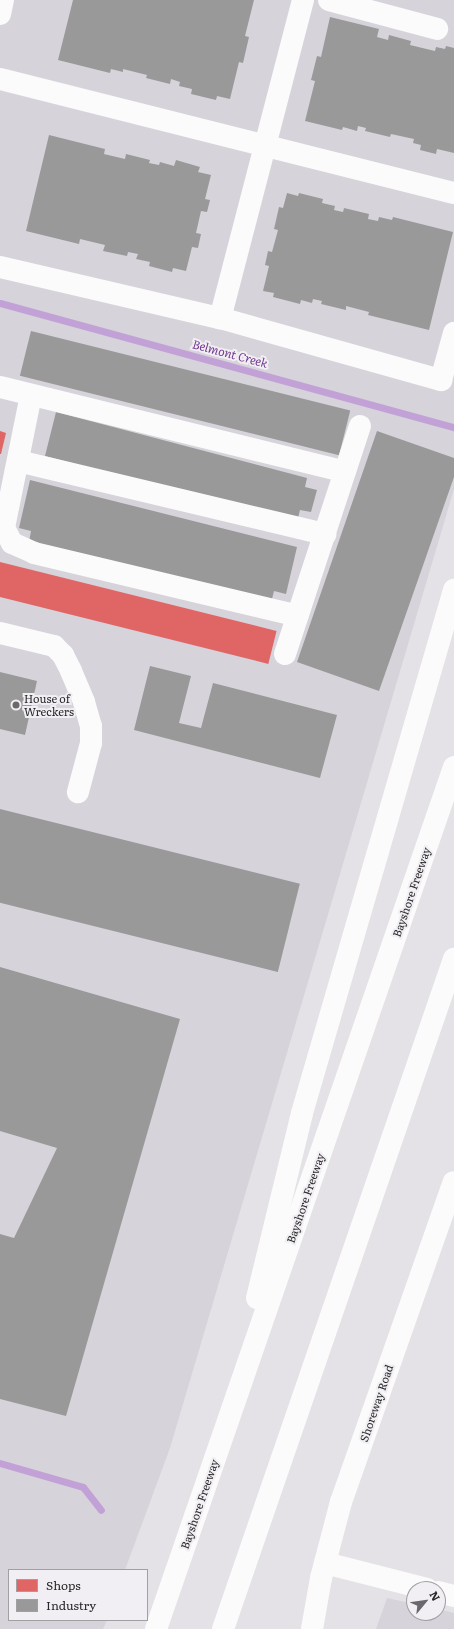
<!DOCTYPE html>
<style>
body{margin:0}
#map{position:relative;width:454px;height:1629px;overflow:hidden;background:#e4e2e6;font-family:Literata,serif}
div>[style]{position:absolute}
.built>*{inset:0;background:#d7d3db}
.shops>*{inset:0;background:#e06666;transform-origin:0 0}
.industry>*{inset:0;background:#999;transform-origin:0 0}
.stream>*{height:7px;margin:-3.5px;padding:0 3.5px;transform-origin:3.5px;border-radius:3.5px;background:#c2a2d6}
.minor>*{height:22px;margin:-11px;padding:0 11px;transform-origin:11px;border-radius:11px;background:#fbfbfb}
.major>*{height:22px;margin:-11px;padding:0 11px;transform-origin:11px;border-radius:11px;background:#fbfbfb}
.highway>*{height:22px;margin:-11px;padding:0 11px;transform-origin:11px;border-radius:11px;background:#fbfbfb}
.dots>*{width:11px;height:11px;translate:-50% -50%;box-sizing:border-box;border:2px solid #f2eff4;border-radius:50%}
span{translate:-50% -50%;white-space:nowrap;text-align:center;line-height:1.15;-webkit-text-stroke:4px #f2eff4;paint-order:stroke}
.poi-label{font-size:11px;color:#282728}
.left{translate:0 -50%;text-align:left}
.street-label{font-size:11px;color:#282728}
.water-label{font-size:12px;color:#71378e;font-style:italic}
.legend{position:absolute;left:8px;top:1569px;width:140px;height:52px;box-sizing:border-box;background:#f2eff4;border:1px solid #a19fa2;margin:0;padding:5px 7px;list-style:none;font-size:12px;color:#282728}
.legend li{display:flex;align-items:center;gap:8px;height:20px}
.legend b{width:20px;border:1px solid #a19fa2}
.north{position:absolute;left:406px;top:1581px;width:40px;height:40px;box-sizing:border-box;background:#f2eff4;border:1px solid #a19fa2;border-radius:50%;rotate:61deg;font-size:11px;font-weight:700;line-height:16px;text-align:center;color:#282728}
.north::after{content:'';display:block;margin:auto;width:14px;height:18px;background:#6a686a;clip-path:polygon(50% 0,100% 100%,50% 72%,0 100%)}
</style>
<div id="map">
<div class="built">
<i style="clip-path:polygon(0 0,454px 0,454px 489px,170px 1448px,125px 1570px,9px 1570px,9px 1620px,107px 1620px,103px 1629px,0 1629px)"></i>
<i style="clip-path:polygon(387px 1598px,414px 1604px,414px 1613px,438px 1613px,438px 1609px,454px 1613px,454px 1629px,376px 1629px)"></i>
</div>
<div class="shops">
<i style="clip-path:polygon(0 431px,6px 433px,1px 454px,0 454px)"></i>
<i style="left:0;top:562px;width:285px;height:34px;rotate:14deg"></i>
</div>
<div class="industry">
<i style="clip-path:polygon(73px 0,254px 0,245px 36px,249px 37px,243px 63px,239px 62px,230px 99px,217px 96px,216px 100px,191px 94px,192px 89px,179px 86px,180px 82px,171px 79px,170px 84px,146px 78px,147px 75px,123px 69px,123px 72px,111px 69px,110px 73px,58px 60px)"></i>
<i style="clip-path:polygon(330px 17px,379px 29px,377px 37px,388px 40px,389px 35px,411px 41px,410px 45px,435px 51px,436px 47px,445px 49px,446px 46px,454px 48px,454px 153px,437px 149px,436px 154px,420px 150px,421px 145px,413px 143px,414px 139px,391px 134px,390px 137px,365px 131px,366px 128px,358px 126px,357px 131px,343px 127px,342px 130px,305px 121px,315px 81px,311px 80px,317px 56px,321px 57px)"></i>
<i style="clip-path:polygon(49px 135px,105px 149px,104px 154px,125px 159px,126px 154px,150px 160px,149px 163px,159px 165px,160px 162px,174px 166px,176px 160px,200px 167px,198px 172px,211px 175px,205px 199px,210px 200px,207px 212px,201px 211px,196px 233px,201px 234px,198px 248px,192px 247px,186px 271px,173px 268px,172px 272px,149px 266px,150px 262px,136px 259px,138px 254px,128px 252px,127px 256px,103px 251px,105px 245px,80px 239px,79px 244px,26px 231px)"></i>
<i style="clip-path:polygon(287px 193px,298px 196px,299px 193px,323px 199px,322px 203px,335px 206px,334px 210px,343px 212px,344px 208px,369px 214px,368px 219px,378px 221px,379px 217px,392px 220px,393px 217px,453px 232px,429px 330px,368px 315px,369px 312px,346px 306px,346px 310px,321px 304px,322px 301px,313px 299px,312px 303px,301px 300px,300px 304px,273px 297px,274px 293px,263px 291px,269px 266px,265px 265px,268px 251px,272px 252px,278px 230px,274px 229px,279px 207px,283px 208px)"></i>
<i style="left:31px;top:331px;width:329px;height:46px;rotate:14deg"></i>
<i style="clip-path:polygon(56px 412px,307px 478px,305px 487px,317px 490px,311px 512px,300px 510px,297px 522px,45px 456px)"></i>
<i style="clip-path:polygon(377px 431px,454px 458px,454px 477px,379px 691px,297px 662px)"></i>
<i style="clip-path:polygon(30px 480px,297px 547px,286px 594px,274px 591px,272px 599px,29px 542px,31px 531px,19px 528px)"></i>
<i style="clip-path:polygon(150px 666px,191px 676px,179px 723px,201px 728px,213px 683px,337px 715px,320px 778px,134px 730px)"></i>
<i style="clip-path:polygon(0 672px,37px 681px,25px 735px,0 729px)"></i>
<i style="left:0;top:809px;width:309px;height:91px;rotate:14deg"></i>
<i style="clip-path:polygon(0 967px,180px 1019px,66px 1416px,0 1399px,0 1234px,14px 1238px,57px 1148px,0 1131px)"></i>
</div>
<div class="stream">
<i style="left:0;top:303px;width:471px;rotate:15.3deg"></i>
<i style="left:0;top:1463px;width:86px;rotate:16.1deg"></i>
<i style="left:83px;top:1487px;width:29px;rotate:52deg"></i>
</div>
<div class="minor">
<i style="left:303px;top:0;width:329px;rotate:104.6deg"></i>
<i style="left:220px;top:318px;width:230px;rotate:15.7deg"></i>
<i style="left:441px;top:380px;width:49px;rotate:-74.5deg"></i>
<i style="left:329px;top:0;width:112px;rotate:15deg"></i>
<i style="left:0;top:79px;width:468px;rotate:14.1deg"></i>
<i style="left:0;top:267px;width:226px;rotate:13.1deg"></i>
<i style="left:0;top:387px;width:355px;rotate:13.8deg"></i>
<i style="left:31px;top:395px;width:136px;rotate:101.5deg"></i>
<i style="left:4px;top:528px;width:17px;rotate:62deg"></i>
<i style="left:12px;top:543px;width:24px;rotate:24deg"></i>
<i style="left:34px;top:553px;width:271px;rotate:13.4deg"></i>
<i style="left:18px;top:461px;width:316px;rotate:13.4deg"></i>
<i style="left:0;top:633px;width:56px;rotate:13.5deg"></i>
<i style="left:54px;top:646px;width:13px;rotate:45deg"></i>
<i style="left:63px;top:655px;width:18px;rotate:63deg"></i>
<i style="left:71px;top:671px;width:34px;rotate:67deg"></i>
<i style="left:84px;top:702px;width:25px;rotate:74deg"></i>
<i style="left:91px;top:726px;width:17px;rotate:90deg"></i>
<i style="left:91px;top:743px;width:51px;rotate:104.9deg"></i>
<i style="left:285px;top:654px;width:240px;rotate:-71.8deg"></i>
<i style="left:325px;top:1563px;width:105px;rotate:14.3deg"></i>
<i style="left:438px;top:1592px;width:16px;rotate:14deg"></i>
<i style="left:312px;top:1629px;width:52px;rotate:-80deg"></i>
<i style="left:321px;top:1578px;width:79px;rotate:-75.3deg"></i>
<i style="left:341px;top:1502px;width:339px;rotate:-70.6deg"></i>
</div>
<div class="major">
<i style="left:0;top:14px;width:14px;rotate:-78deg"></i>
</div>
<div class="highway">
<i style="left:257px;top:1298px;width:190px;rotate:-76.3deg"></i>
<i style="left:302px;top:1113px;width:545px;rotate:-73.79deg"></i>
<i style="left:156px;top:1629px;width:912px;rotate:-70.93deg"></i>
<i style="left:223px;top:1629px;width:709px;rotate:-70.98deg"></i>
</div>
<div class="dots">
<i style="left:16px;top:705px;background:#6a686a"></i>
</div>
<div class="poi-label">
<span class="left" style="left:24px;top:705px">House of<br>Wreckers</span>
</div>
<div class="street-label">
<span style="left:411px;top:892px;rotate:-71deg">Bayshore Freeway</span>
<span style="left:305px;top:1198px;rotate:-71deg">Bayshore Freeway</span>
<span style="left:376px;top:1403px;rotate:-71deg">Shoreway Road</span>
<span style="left:199px;top:1504px;rotate:-71deg">Bayshore Freeway</span>
</div>
<div class="water-label">
<span style="left:230px;top:354px;rotate:15deg">Belmont Creek</span>
</div>
<ul class="legend">
<li><b style="height:11px;background:#e06666"></b>Shops</li>
<li><b style="height:11px;background:#999"></b>Industry</li>
</ul>
<div class="north">N</div>
</div>
